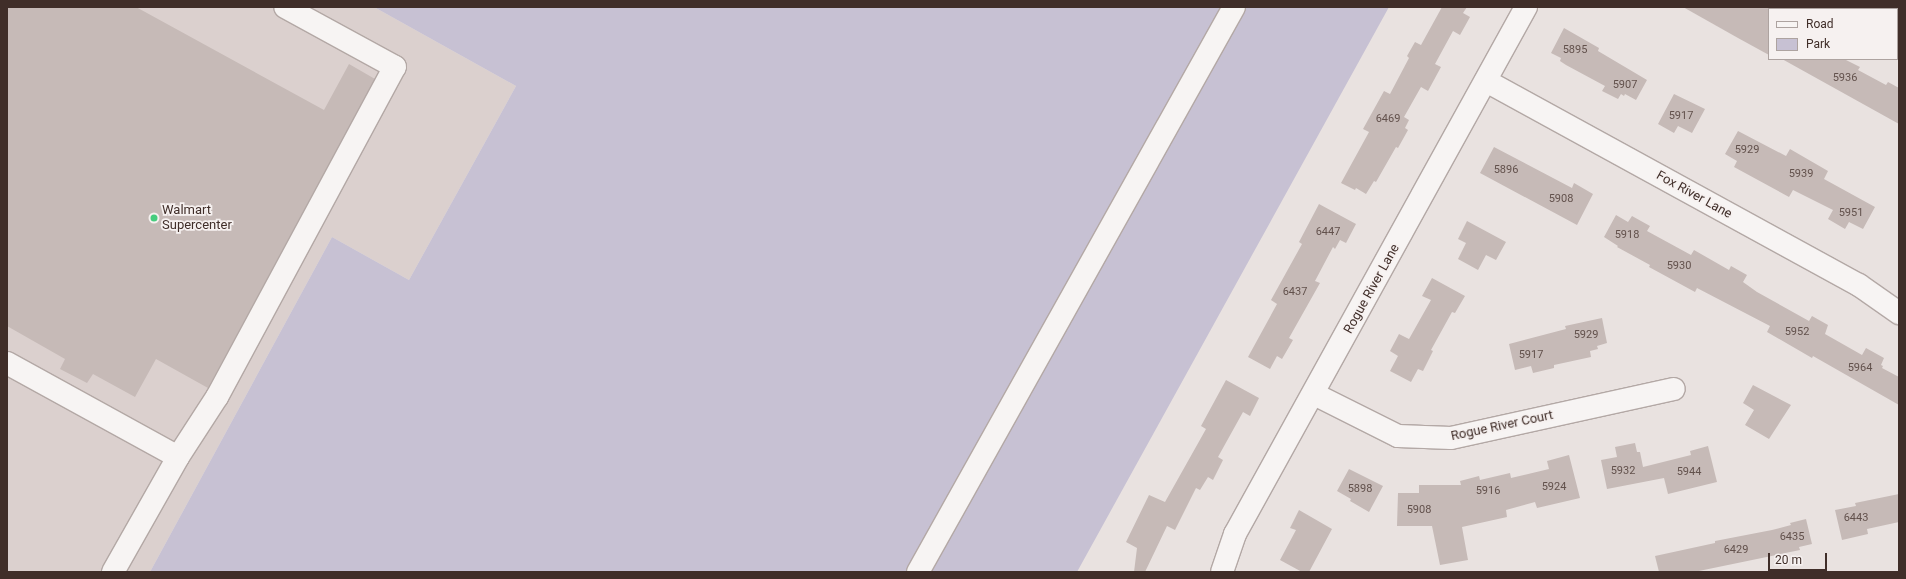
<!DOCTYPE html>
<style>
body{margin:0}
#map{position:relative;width:1906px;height:579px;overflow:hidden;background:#e9e2e0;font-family:Roboto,sans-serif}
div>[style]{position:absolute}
.built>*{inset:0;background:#dbd0ce}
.green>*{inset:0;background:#c7c1d3}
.building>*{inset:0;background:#c6bab7}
.roads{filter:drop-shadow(1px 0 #b3a8a5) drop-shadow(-1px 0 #b3a8a5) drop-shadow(0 1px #b3a8a5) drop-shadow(0 -1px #b3a8a5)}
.minor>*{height:22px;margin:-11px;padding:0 11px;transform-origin:11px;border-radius:11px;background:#f7f4f3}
.dots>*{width:11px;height:11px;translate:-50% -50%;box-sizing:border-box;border:2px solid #f6f1f0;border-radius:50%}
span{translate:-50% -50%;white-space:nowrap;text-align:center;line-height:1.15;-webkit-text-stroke:3.5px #f6f1f0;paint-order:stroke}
.number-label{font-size:11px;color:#62514c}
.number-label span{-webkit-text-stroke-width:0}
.street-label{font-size:13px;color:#402e29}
.poi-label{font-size:13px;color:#402e29}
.left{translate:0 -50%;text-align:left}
.frame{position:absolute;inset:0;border:8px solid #402e29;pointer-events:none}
.legend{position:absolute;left:1768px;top:8px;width:130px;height:52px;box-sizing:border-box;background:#f6f1f0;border:1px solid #ada3a0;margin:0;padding:5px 7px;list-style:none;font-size:12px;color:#402e29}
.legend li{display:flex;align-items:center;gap:8px;height:20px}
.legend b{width:20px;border:1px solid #ada3a0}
.scale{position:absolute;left:1768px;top:553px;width:59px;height:18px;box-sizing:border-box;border:2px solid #402e29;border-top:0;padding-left:5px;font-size:12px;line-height:14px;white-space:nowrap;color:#402e29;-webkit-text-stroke:3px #f6f1f0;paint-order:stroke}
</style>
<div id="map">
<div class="built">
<i style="clip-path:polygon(7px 7px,374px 7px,516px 86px,409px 280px,332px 237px,150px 572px,7px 572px)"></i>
</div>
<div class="green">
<i style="clip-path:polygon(374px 7px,1389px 7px,1077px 572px,150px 572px,332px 237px,409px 280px,516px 86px)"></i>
</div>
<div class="building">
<i style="clip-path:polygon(7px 7px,136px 7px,324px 110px,349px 64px,375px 79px,208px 388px,156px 359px,135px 397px,93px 374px,87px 383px,60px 369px,65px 359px,7px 326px)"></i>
<i style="clip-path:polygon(1442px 7px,1467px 7px,1463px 13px,1470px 17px,1460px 35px,1453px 31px,1435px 64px,1441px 67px,1428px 91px,1421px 87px,1404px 117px,1409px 120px,1405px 128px,1408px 130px,1398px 148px,1396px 147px,1376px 182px,1374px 181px,1366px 194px,1356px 188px,1355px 190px,1341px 183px,1369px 132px,1363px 129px,1384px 91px,1390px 94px,1409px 58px,1407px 56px,1415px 42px,1421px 45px)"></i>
<i style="clip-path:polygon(1683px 7px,1769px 7px,1769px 55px,1738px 38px)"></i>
<i style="clip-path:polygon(1564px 28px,1599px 48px,1598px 51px,1647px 80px,1636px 100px,1625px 94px,1624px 96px,1621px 94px,1618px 99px,1602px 91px,1605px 86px,1566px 65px,1560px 61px,1561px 58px,1551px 53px)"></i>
<i style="clip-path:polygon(1782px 59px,1844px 59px,1860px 67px,1858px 70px,1886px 85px,1888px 82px,1899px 88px,1899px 124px)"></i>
<i style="clip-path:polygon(1674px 94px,1705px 109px,1692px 133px,1678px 126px,1674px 133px,1658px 124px)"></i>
<i style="clip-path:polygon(1738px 131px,1786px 156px,1790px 149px,1828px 171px,1824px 179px,1875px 207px,1863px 229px,1849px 222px,1845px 229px,1828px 219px,1833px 210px,1793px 190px,1789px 197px,1734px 167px,1737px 161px,1725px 154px)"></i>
<i style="clip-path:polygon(1494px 147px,1572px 188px,1574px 183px,1593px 194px,1577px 225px,1480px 173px)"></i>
<i style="clip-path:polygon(1319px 204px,1356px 224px,1346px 243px,1340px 240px,1335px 249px,1333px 247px,1315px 281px,1320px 283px,1289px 338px,1293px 340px,1282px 359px,1277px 356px,1270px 369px,1248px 357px,1277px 304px,1271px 300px,1302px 244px,1299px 242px)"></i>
<i style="clip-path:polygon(1616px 215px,1628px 222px,1632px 216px,1650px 226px,1647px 231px,1691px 255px,1694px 250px,1729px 270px,1731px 266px,1747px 275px,1743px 282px,1757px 292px,1809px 321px,1812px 316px,1828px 325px,1825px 334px,1862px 355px,1866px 348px,1884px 358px,1881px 365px,1883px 366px,1882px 368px,1899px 377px,1899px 405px,1813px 356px,1812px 358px,1767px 332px,1770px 326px,1697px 288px,1695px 292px,1649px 267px,1650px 265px,1617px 247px,1618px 246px,1604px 237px)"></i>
<i style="clip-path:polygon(1467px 221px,1506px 242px,1496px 260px,1486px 255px,1478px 270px,1458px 259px,1466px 243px,1458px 239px)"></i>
<i style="clip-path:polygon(1432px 278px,1465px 296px,1455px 313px,1452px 312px,1431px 350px,1433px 351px,1423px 371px,1418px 369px,1411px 382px,1390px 371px,1398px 356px,1390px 351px,1399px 334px,1409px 339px,1431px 300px,1422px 296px)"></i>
<i style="clip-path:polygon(1602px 318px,1607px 343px,1597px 346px,1598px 349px,1590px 351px,1591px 357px,1554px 365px,1554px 368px,1533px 373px,1531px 366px,1515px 370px,1509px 344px,1566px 329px,1565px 326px)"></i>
<i style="clip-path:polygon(1226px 380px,1259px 398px,1250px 416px,1243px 412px,1218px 457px,1223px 460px,1213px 480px,1208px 477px,1200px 490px,1196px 488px,1175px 530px,1167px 526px,1145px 572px,1134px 572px,1137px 548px,1126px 542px,1149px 495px,1165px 502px,1206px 429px,1201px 426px)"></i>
<i style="clip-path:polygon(1753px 385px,1791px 405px,1769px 439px,1745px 425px,1754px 410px,1743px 403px)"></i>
<i style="clip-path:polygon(1635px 443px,1637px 452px,1640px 452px,1643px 467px,1691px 455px,1690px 451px,1708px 446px,1717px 482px,1668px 494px,1664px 478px,1607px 489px,1601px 460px,1617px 457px,1615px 447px)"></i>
<i style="clip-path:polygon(1569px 455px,1580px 498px,1537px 508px,1535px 502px,1506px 510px,1507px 517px,1462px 527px,1468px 560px,1440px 565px,1432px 526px,1397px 526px,1398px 493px,1419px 493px,1419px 485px,1461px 485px,1460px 481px,1479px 476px,1480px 480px,1510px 473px,1511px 478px,1549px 469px,1547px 461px)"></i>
<i style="clip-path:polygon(1349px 469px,1383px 486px,1369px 512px,1350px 501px,1351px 499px,1337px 491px)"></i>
<i style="clip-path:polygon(1899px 494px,1899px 522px,1867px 529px,1868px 534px,1842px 540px,1835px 510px,1856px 506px,1855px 503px)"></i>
<i style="clip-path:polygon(1299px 510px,1332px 529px,1309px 572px,1302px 572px,1280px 560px,1296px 530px,1290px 528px)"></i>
<i style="clip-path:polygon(1806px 519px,1812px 544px,1799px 547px,1800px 550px,1694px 572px,1659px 572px,1655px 556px,1715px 543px,1715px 541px,1772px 530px,1791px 525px,1790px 523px)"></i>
</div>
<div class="roads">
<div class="minor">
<i style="left:1878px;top:7px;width:4px;rotate:27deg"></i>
<i style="left:1897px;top:18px;width:2px;rotate:27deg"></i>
<i style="left:1486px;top:81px;width:425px;rotate:28.7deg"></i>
<i style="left:1859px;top:285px;width:49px;rotate:35deg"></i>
<i style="left:7px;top:363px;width:195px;rotate:28.8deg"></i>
<i style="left:1314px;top:394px;width:94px;rotate:26.6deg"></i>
<i style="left:1398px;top:436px;width:53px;rotate:2.2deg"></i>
<i style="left:1451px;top:438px;width:228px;rotate:-12.4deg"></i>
<i style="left:113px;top:572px;width:132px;rotate:-60.5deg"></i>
<i style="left:178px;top:457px;width:72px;rotate:-57deg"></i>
<i style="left:217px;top:397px;width:375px;rotate:-61.7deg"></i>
<i style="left:395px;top:67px;width:125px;rotate:-151.4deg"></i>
<i style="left:918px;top:572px;width:647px;rotate:-60.78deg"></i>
<i style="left:1222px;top:572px;width:40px;rotate:-71.1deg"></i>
<i style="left:1235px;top:534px;width:602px;rotate:-61.09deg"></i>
</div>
</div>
<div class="dots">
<i style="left:154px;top:218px;background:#46cd7e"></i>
</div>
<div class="number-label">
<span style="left:1575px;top:50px">5895</span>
<span style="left:1845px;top:78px">5936</span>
<span style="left:1625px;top:85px">5907</span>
<span style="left:1681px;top:116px">5917</span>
<span style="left:1388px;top:119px">6469</span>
<span style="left:1747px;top:150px">5929</span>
<span style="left:1506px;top:170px">5896</span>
<span style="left:1801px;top:174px">5939</span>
<span style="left:1561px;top:199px">5908</span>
<span style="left:1851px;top:213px">5951</span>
<span style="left:1328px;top:232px">6447</span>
<span style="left:1627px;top:235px">5918</span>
<span style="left:1679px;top:266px">5930</span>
<span style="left:1295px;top:292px">6437</span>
<span style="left:1797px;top:332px">5952</span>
<span style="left:1586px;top:335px">5929</span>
<span style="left:1531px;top:355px">5917</span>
<span style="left:1860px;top:368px">5964</span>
<span style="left:1623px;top:471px">5932</span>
<span style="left:1689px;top:472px">5944</span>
<span style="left:1554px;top:487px">5924</span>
<span style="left:1360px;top:489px">5898</span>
<span style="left:1488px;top:491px">5916</span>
<span style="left:1419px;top:510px">5908</span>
<span style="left:1856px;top:518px">6443</span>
<span style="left:1792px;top:537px">6435</span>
<span style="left:1736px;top:550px">6429</span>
</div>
<div class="street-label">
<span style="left:1694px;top:195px;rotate:29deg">Fox River Lane</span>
<span style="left:1372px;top:289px;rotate:-61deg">Rogue River Lane</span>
<span style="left:1502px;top:426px;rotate:-12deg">Rogue River Court</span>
</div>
<div class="poi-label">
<span class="left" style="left:162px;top:218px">Walmart<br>Supercenter</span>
</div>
<div class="frame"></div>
<ul class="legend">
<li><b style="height:5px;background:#f7f4f3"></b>Road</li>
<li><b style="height:11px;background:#c7c1d3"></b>Park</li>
</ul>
<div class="scale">20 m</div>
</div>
